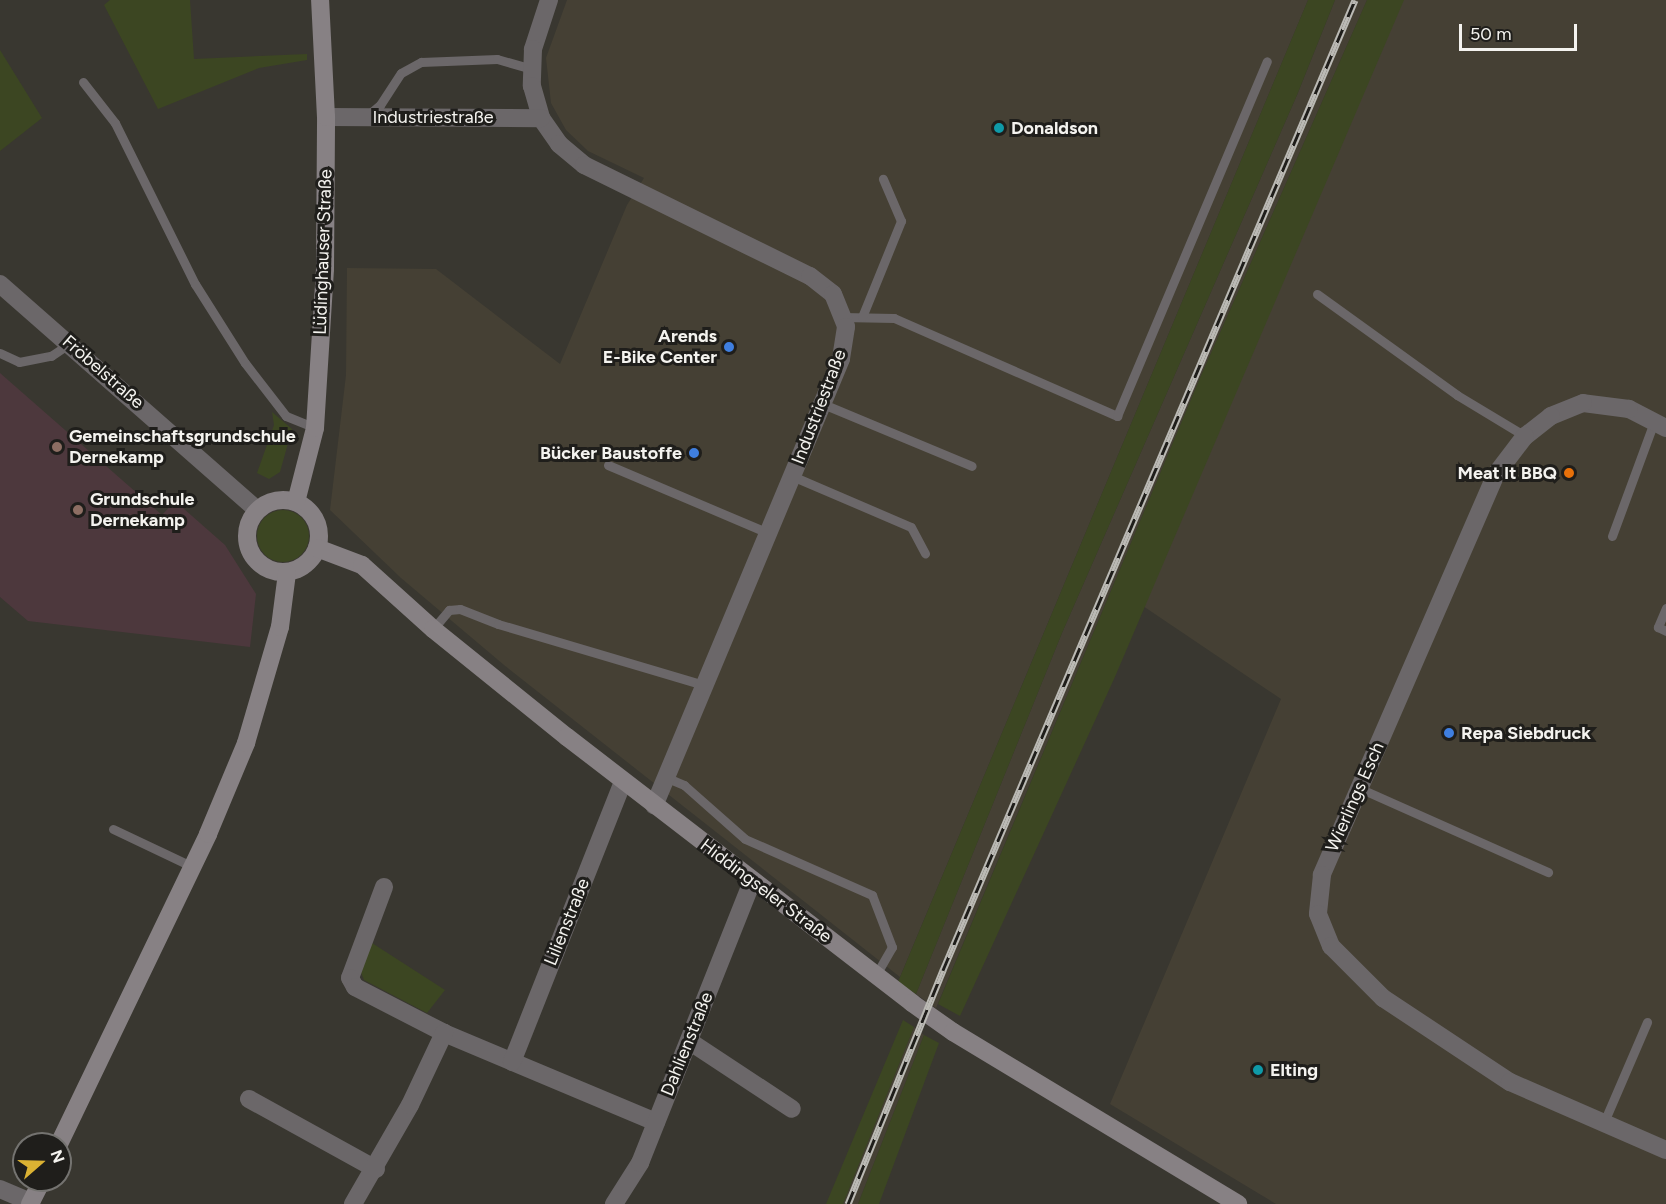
<!DOCTYPE html>
<meta charset="utf-8">
<style>
body{margin:0}
#map{position:relative;width:1666px;height:1204px;overflow:hidden;background:#393730;font-family:Figtree,sans-serif}
div>[style]{position:absolute}
.built>*{inset:0;background:#454034}
.education>*{inset:0;background:#4d383d}
.green>*{inset:0;background:#3c4622}
.round{border-radius:50%}
.lane>*{height:9px;margin:-4.5px;padding:0 4.5px;transform-origin:4.5px;border-radius:4.5px;background:#6b6769}
.street>*{height:18px;margin:-9px;padding:0 9px;transform-origin:9px;border-radius:9px;background:#6b6769}
.secondary>*{height:18px;margin:-9px;padding:0 9px;transform-origin:9px;border-radius:9px;background:#878184}
.secondary>.ring{margin:-9px;padding:0;box-sizing:content-box;background:none;border:18px solid #878184;border-radius:50%}
.rail>*{height:7px;margin-top:-3.5px;transform-origin:0;background:repeating-linear-gradient(90deg,#1f1e1b 0 14px,#bbbab5 0 28px);box-sizing:border-box;border-block:2px solid #bbbab5}
.dots>*{width:16px;height:16px;translate:-50% -50%;box-sizing:border-box;border:3px solid #1f1e1b;border-radius:50%}
span{translate:-50% -50%;white-space:nowrap;text-align:center;line-height:1.15;-webkit-text-stroke:6px #1f1e1b;paint-order:stroke}
.street-label{font-size:18px;color:#f4f3ef}
.poi-label{font-size:18px;color:#f4f3ef;font-weight:700}
.left{translate:0 -50%;text-align:left}
.right{translate:-100% -50%;text-align:right}
.north{position:absolute;left:12px;top:1132px;width:60px;height:60px;box-sizing:border-box;background:#1f1e1b;border:2px solid #747370;border-radius:50%;rotate:70deg;font-size:16px;font-weight:700;line-height:24px;text-align:center;color:#f4f3ef}
.north::after{content:'';display:block;margin:auto;width:21px;height:27px;background:#dbb233;clip-path:polygon(50% 0,100% 100%,50% 72%,0 100%)}
.scale{position:absolute;left:1459px;top:24px;width:118px;height:27px;box-sizing:border-box;border:3px solid #f4f3ef;border-top:0;padding-left:8px;font-size:18px;line-height:21px;white-space:nowrap;color:#f4f3ef;-webkit-text-stroke:4px #1f1e1b;paint-order:stroke}
</style>
<div id="map">
<div class="built">
<i style="clip-path:polygon(567px 0,1308px 0,900px 977px,504px 665px,401px 578px,330px 510px,346px 375px,347px 268px,436px 269px,560px 364px,627px 205px,644px 178px,588px 151px,566px 130px,551px 103px,546px 58px)"></i>
<i style="clip-path:polygon(1335px 0,1367px 0,1200px 378px,936px 1008px,916px 994px,1062px 633px,1297px 95px)"></i>
<i style="clip-path:polygon(1400px 0,1666px 0,1666px 1204px,1276px 1204px,1110px 1104px,1281px 699px,1143px 606px)"></i>
<i style="clip-path:polygon(914px 1027px,924px 1035px,858px 1204px,843px 1204px)"></i>
</div>
<div class="education">
<i style="clip-path:polygon(0 373px,162px 515px,175px 501px,225px 545px,256px 594px,250px 647px,28px 621px,0 597px)"></i>
</div>
<div class="green">
<i style="clip-path:polygon(110px 0,190px 0,194px 59px,307px 54px,307px 60px,259px 68px,158px 109px,104px 5px)"></i>
<i style="clip-path:polygon(1308px 0,1335px 0,1297px 95px,1062px 633px,916px 994px,898px 982px)"></i>
<i style="clip-path:polygon(1367px 0,1404px 0,1114px 679px,960px 1016px,938px 1004px,1200px 378px)"></i>
<i style="clip-path:polygon(0 50px,42px 118px,0 151px)"></i>
<i style="clip-path:polygon(272px 412px,292px 429px,280px 472px,269px 479px,257px 473px,274px 425px)"></i>
<i class="round" style="left:257px;top:510px;width:52px;height:52px"></i>
<i style="clip-path:polygon(372px 943px,445px 990px,427px 1013px,364px 980px,360px 970px)"></i>
<i style="clip-path:polygon(903px 1020px,914px 1027px,843px 1204px,826px 1204px)"></i>
<i style="clip-path:polygon(924px 1035px,939px 1043px,879px 1204px,858px 1204px)"></i>
</div>
<div class="lane">
<i style="left:83px;top:82px;width:52px;rotate:52deg"></i>
<i style="left:115px;top:123px;width:180px;rotate:63.6deg"></i>
<i style="left:195px;top:284px;width:93px;rotate:57.7deg"></i>
<i style="left:245px;top:363px;width:67px;rotate:52.3deg"></i>
<i style="left:286px;top:416px;width:31px;rotate:22deg"></i>
<i style="left:368px;top:115px;width:16px;rotate:-40deg"></i>
<i style="left:380px;top:105px;width:38px;rotate:-57deg"></i>
<i style="left:401px;top:73px;width:23px;rotate:-29deg"></i>
<i style="left:421px;top:62px;width:76px;rotate:-2.3deg"></i>
<i style="left:497px;top:59px;width:37px;rotate:16deg"></i>
<i style="left:1317px;top:294px;width:173px;rotate:35.8deg"></i>
<i style="left:1457px;top:395px;width:79px;rotate:31.1deg"></i>
<i style="left:842px;top:317px;width:52px;rotate:1.1deg"></i>
<i style="left:894px;top:318px;width:244px;rotate:23.7deg"></i>
<i style="left:1117px;top:416px;width:385px;rotate:-67.1deg"></i>
<i style="left:862px;top:317px;width:104px;rotate:-67.9deg"></i>
<i style="left:901px;top:221px;width:46px;rotate:-113.2deg"></i>
<i style="left:0;top:353px;width:21px;rotate:25deg"></i>
<i style="left:19px;top:362px;width:33px;rotate:-11deg"></i>
<i style="left:51px;top:356px;width:23px;rotate:-34deg"></i>
<i style="left:823px;top:404px;width:161px;rotate:22.6deg"></i>
<i style="left:608px;top:465px;width:174px;rotate:23deg"></i>
<i style="left:792px;top:476px;width:129px;rotate:23.2deg"></i>
<i style="left:911px;top:527px;width:30px;rotate:62deg"></i>
<i style="left:1612px;top:536px;width:121px;rotate:-69.8deg"></i>
<i style="left:1666px;top:608px;width:21px;rotate:113deg"></i>
<i style="left:1658px;top:627px;width:9px;rotate:27deg"></i>
<i style="left:433px;top:629px;width:25px;rotate:-50deg"></i>
<i style="left:449px;top:610px;width:11px;rotate:-5deg"></i>
<i style="left:460px;top:609px;width:41px;rotate:21.5deg"></i>
<i style="left:498px;top:624px;width:215px;rotate:16.5deg"></i>
<i style="left:665px;top:777px;width:21px;rotate:23deg"></i>
<i style="left:684px;top:785px;width:81px;rotate:41.5deg"></i>
<i style="left:745px;top:839px;width:139px;rotate:23.8deg"></i>
<i style="left:872px;top:895px;width:56px;rotate:69deg"></i>
<i style="left:892px;top:947px;width:32px;rotate:120deg"></i>
<i style="left:1359px;top:788px;width:207px;rotate:24deg"></i>
<i style="left:113px;top:829px;width:89px;rotate:25.4deg"></i>
<i style="left:1604px;top:1122px;width:109px;rotate:-66.7deg"></i>
</div>
<div class="street">
<i style="left:549px;top:0;width:52px;rotate:108.1deg"></i>
<i style="left:533px;top:49px;width:37px;rotate:92deg"></i>
<i style="left:532px;top:86px;width:33px;rotate:74deg"></i>
<i style="left:541px;top:118px;width:32px;rotate:55deg"></i>
<i style="left:559px;top:144px;width:33px;rotate:40deg"></i>
<i style="left:584px;top:165px;width:252px;rotate:26.2deg"></i>
<i style="left:810px;top:276px;width:29px;rotate:38deg"></i>
<i style="left:833px;top:294px;width:35px;rotate:68deg"></i>
<i style="left:846px;top:327px;width:32px;rotate:99deg"></i>
<i style="left:841px;top:359px;width:484px;rotate:112.7deg"></i>
<i style="left:326px;top:117px;width:215px;rotate:0.3deg"></i>
<i style="left:0;top:284px;width:342px;rotate:41.3deg"></i>
<i style="left:1666px;top:428px;width:42px;rotate:-152.8deg"></i>
<i style="left:1629px;top:409px;width:46px;rotate:-172.6deg"></i>
<i style="left:1583px;top:403px;width:35px;rotate:158deg"></i>
<i style="left:1551px;top:416px;width:33px;rotate:142deg"></i>
<i style="left:1525px;top:436px;width:48px;rotate:127.3deg"></i>
<i style="left:1496px;top:474px;width:437px;rotate:113.5deg"></i>
<i style="left:1322px;top:875px;width:39px;rotate:96deg"></i>
<i style="left:1318px;top:914px;width:35px;rotate:68deg"></i>
<i style="left:1331px;top:946px;width:74px;rotate:45deg"></i>
<i style="left:1383px;top:998px;width:152px;rotate:33.5deg"></i>
<i style="left:1510px;top:1082px;width:170px;rotate:23.6deg"></i>
<i style="left:384px;top:887px;width:97px;rotate:110.5deg"></i>
<i style="left:350px;top:978px;width:10px;rotate:61deg"></i>
<i style="left:355px;top:987px;width:100px;rotate:27.3deg"></i>
<i style="left:444px;top:1033px;width:230px;rotate:22.8deg"></i>
<i style="left:689px;top:1041px;width:123px;rotate:33.4deg"></i>
<i style="left:512px;top:1062px;width:302px;rotate:-68.4deg"></i>
<i style="left:249px;top:1099px;width:145px;rotate:28.9deg"></i>
<i style="left:0;top:1189px;width:34px;rotate:23deg"></i>
<i style="left:353px;top:1204px;width:114px;rotate:-60.1deg"></i>
<i style="left:410px;top:1105px;width:80px;rotate:-64.7deg"></i>
<i style="left:614px;top:1204px;width:49px;rotate:-57.6deg"></i>
<i style="left:640px;top:1163px;width:303px;rotate:-68.3deg"></i>
</div>
<div class="secondary">
<i class="ring" style="left:247px;top:500px;width:54px;height:54px"></i>
<i style="left:296px;top:502px;width:76px;rotate:-75.6deg"></i>
<i style="left:315px;top:428px;width:159px;rotate:-86.4deg"></i>
<i style="left:325px;top:269px;width:152px;rotate:-89.6deg"></i>
<i style="left:326px;top:117px;width:117px;rotate:-92.9deg"></i>
<i style="left:317px;top:548px;width:48px;rotate:20.7deg"></i>
<i style="left:362px;top:565px;width:96px;rotate:42deg"></i>
<i style="left:433px;top:629px;width:172px;rotate:38.9deg"></i>
<i style="left:567px;top:737px;width:436px;rotate:37.6deg"></i>
<i style="left:912px;top:1003px;width:50px;rotate:35.3deg"></i>
<i style="left:953px;top:1032px;width:333px;rotate:31.1deg"></i>
<i style="left:59px;top:1144px;width:344px;rotate:-64.3deg"></i>
<i style="left:208px;top:834px;width:99px;rotate:-67.3deg"></i>
<i style="left:246px;top:743px;width:121px;rotate:-73.7deg"></i>
<i style="left:280px;top:627px;width:54px;rotate:-82.6deg"></i>
<i style="left:30px;top:1204px;width:27px;rotate:-63deg"></i>
</div>
<div class="rail">
<i style="left:848px;top:1204px;width:253px;rotate:-67.9deg"></i>
<i style="left:943px;top:970px;width:1054px;rotate:-66.99deg"></i>
</div>
<div class="dots">
<i style="left:999px;top:128px;background:#0f9aa8"></i>
<i style="left:729px;top:347px;background:#3f7fe0"></i>
<i style="left:57px;top:447px;background:#8d6e63"></i>
<i style="left:694px;top:453px;background:#3f7fe0"></i>
<i style="left:1569px;top:473px;background:#e8710a"></i>
<i style="left:78px;top:510px;background:#8d6e63"></i>
<i style="left:1449px;top:733px;background:#3f7fe0"></i>
<i style="left:1258px;top:1070px;background:#0f9aa8"></i>
</div>
<div class="street-label">
<span style="left:433px;top:117px">Industriestraße</span>
<span style="left:323px;top:252px;rotate:-88deg">Lüdinghauser Straße</span>
<span style="left:103px;top:372px;rotate:41deg">Fröbelstraße</span>
<span style="left:819px;top:407px;rotate:-69deg">Industriestraße</span>
<span style="left:1355px;top:797px;rotate:-66deg">Wierlings Esch</span>
<span style="left:766px;top:891px;rotate:37deg">Hiddingseler Straße</span>
<span style="left:567px;top:922px;rotate:-68deg">Lilienstraße</span>
<span style="left:687px;top:1044px;rotate:-68deg">Dahlienstraße</span>
</div>
<div class="poi-label">
<span class="left" style="left:1011px;top:128px">Donaldson</span>
<span class="right" style="left:717px;top:347px">Arends<br>E-Bike Center</span>
<span class="left" style="left:69px;top:447px">Gemeinschaftsgrundschule<br>Dernekamp</span>
<span class="right" style="left:682px;top:453px">Bücker Baustoffe</span>
<span class="right" style="left:1557px;top:473px">Meat It BBQ</span>
<span class="left" style="left:90px;top:510px">Grundschule<br>Dernekamp</span>
<span class="left" style="left:1461px;top:733px">Repa Siebdruck</span>
<span class="left" style="left:1270px;top:1070px">Elting</span>
</div>
<div class="north">N</div>
<div class="scale">50 m</div>
</div>
